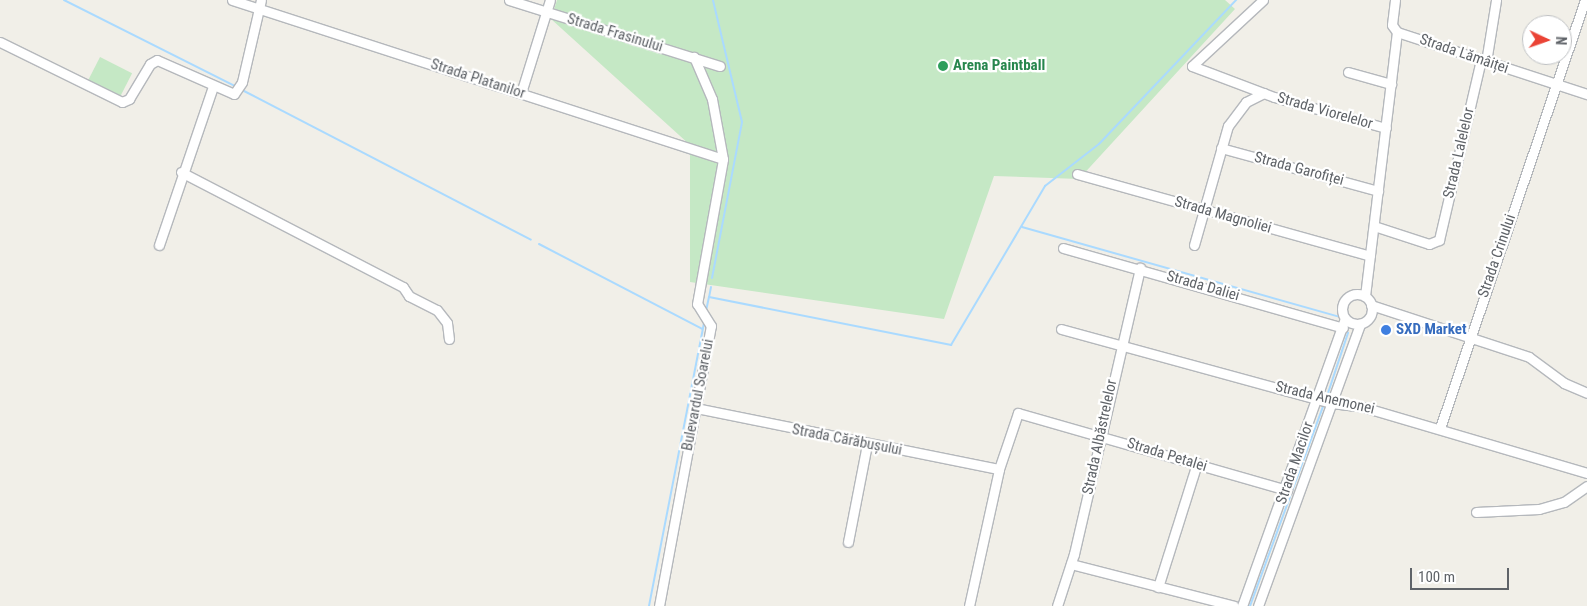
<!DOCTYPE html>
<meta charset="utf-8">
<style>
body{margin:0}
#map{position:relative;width:1587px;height:606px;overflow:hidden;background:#f1efe8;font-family:"Roboto Condensed",sans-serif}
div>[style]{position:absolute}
.green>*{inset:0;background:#c5e8c5;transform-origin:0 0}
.stream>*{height:2px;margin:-1px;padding:0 1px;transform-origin:1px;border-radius:1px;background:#aadaff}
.roads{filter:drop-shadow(1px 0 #b5b8bc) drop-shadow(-1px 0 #b5b8bc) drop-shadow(0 1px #b5b8bc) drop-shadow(0 -1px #b5b8bc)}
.minor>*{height:9px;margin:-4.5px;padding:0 4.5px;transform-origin:4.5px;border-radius:4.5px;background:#fff}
.minor>.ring{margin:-4.5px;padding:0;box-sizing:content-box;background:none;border:9px solid #fff;border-radius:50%}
.dots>*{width:14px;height:14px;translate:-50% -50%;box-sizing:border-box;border:2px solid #fff;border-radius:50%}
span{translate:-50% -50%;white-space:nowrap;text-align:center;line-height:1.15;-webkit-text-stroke:4.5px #fff;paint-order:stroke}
.street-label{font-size:15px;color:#5f6368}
.leisure-label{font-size:15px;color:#27864d;font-weight:700}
.left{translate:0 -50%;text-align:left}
.shop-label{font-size:15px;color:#366cbe;font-weight:700}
.north{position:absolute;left:1522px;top:15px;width:50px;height:50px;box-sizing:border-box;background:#fff;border:1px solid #bfc1c3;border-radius:50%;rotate:93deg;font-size:14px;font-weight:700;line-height:20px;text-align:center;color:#5f6368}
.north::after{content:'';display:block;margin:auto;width:18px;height:22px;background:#ea4335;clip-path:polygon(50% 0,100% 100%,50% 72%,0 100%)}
.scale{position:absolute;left:1410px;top:568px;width:99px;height:22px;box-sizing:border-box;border:2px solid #5f6368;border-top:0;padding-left:6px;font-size:15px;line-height:18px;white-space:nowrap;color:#5f6368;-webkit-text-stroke:4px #fff;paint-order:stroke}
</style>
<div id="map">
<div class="green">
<i style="clip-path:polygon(557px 0,1225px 0,1235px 9px,1079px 179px,994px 176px,944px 319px,690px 282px,690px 145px,551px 19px)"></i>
<i style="left:100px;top:57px;width:36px;height:28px;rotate:27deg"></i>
</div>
<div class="stream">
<i style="left:64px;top:0;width:191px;rotate:26.7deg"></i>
<i style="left:244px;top:91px;width:323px;rotate:27.4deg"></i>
<i style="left:1022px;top:227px;width:330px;rotate:15.8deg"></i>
<i style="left:539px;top:244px;width:184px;rotate:27.5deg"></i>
<i style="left:712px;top:278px;width:159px;rotate:-79.1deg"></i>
<i style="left:742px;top:122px;width:125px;rotate:-103.4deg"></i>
<i style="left:711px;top:287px;width:10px;rotate:101deg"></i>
<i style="left:709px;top:297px;width:247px;rotate:11.2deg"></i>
<i style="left:951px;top:345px;width:185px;rotate:-59.4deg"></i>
<i style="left:1045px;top:186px;width:68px;rotate:-37.9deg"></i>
<i style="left:1099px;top:144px;width:199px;rotate:-46.4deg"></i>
<i style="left:706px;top:311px;width:14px;rotate:-78deg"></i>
<i style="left:1326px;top:399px;width:70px;rotate:-71.6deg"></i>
<i style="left:649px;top:606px;width:288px;rotate:-79deg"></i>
<i style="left:1250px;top:606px;width:215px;rotate:-69.9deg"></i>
</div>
<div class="roads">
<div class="minor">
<i style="left:232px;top:0;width:516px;rotate:17.94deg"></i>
<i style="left:509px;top:0;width:221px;rotate:17.4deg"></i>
<i style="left:1263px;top:0;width:97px;rotate:137.1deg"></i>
<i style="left:1192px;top:66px;width:88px;rotate:20.7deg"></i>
<i style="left:1274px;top:97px;width:116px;rotate:15.5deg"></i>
<i style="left:1395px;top:0;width:25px;rotate:97deg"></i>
<i style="left:1392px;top:25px;width:9px;rotate:54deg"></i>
<i style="left:1397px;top:32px;width:200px;rotate:18.1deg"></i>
<i style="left:0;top:42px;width:136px;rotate:26.2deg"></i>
<i style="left:122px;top:102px;width:8px;rotate:-23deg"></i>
<i style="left:129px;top:99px;width:41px;rotate:-59deg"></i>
<i style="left:150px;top:64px;width:8px;rotate:-30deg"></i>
<i style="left:157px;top:60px;width:84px;rotate:23.8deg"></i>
<i style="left:234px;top:94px;width:14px;rotate:-56deg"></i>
<i style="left:242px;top:82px;width:84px;rotate:-77deg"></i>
<i style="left:1486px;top:62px;width:63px;rotate:-80.8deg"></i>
<i style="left:1348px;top:72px;width:45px;rotate:15.6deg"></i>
<i style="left:521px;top:93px;width:97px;rotate:-72.7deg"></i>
<i style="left:1221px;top:148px;width:163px;rotate:15.3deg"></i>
<i style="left:181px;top:172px;width:250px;rotate:27.4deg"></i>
<i style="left:403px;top:287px;width:11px;rotate:56deg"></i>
<i style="left:409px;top:296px;width:31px;rotate:27deg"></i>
<i style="left:437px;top:310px;width:16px;rotate:52deg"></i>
<i style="left:447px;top:323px;width:16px;rotate:83deg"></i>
<i style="left:1077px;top:174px;width:304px;rotate:15.6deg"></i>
<i style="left:1374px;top:226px;width:58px;rotate:18.1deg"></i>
<i style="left:1429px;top:244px;width:11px;rotate:-22deg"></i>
<i style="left:1439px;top:240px;width:185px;rotate:-76.9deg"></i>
<i style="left:159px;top:245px;width:168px;rotate:-71.2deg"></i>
<i style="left:1194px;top:245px;width:124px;rotate:-74.1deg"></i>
<i style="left:1228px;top:126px;width:30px;rotate:-53deg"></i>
<i style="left:1246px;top:102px;width:20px;rotate:-27deg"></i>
<i style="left:1063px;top:248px;width:291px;rotate:15.9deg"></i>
<i class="ring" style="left:1342px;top:294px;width:21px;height:21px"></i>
<i style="left:1365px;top:296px;width:266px;rotate:-83.1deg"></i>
<i style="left:1371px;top:305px;width:166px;rotate:18.2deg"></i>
<i style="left:1529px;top:357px;width:44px;rotate:36.6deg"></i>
<i style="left:1564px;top:383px;width:25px;rotate:23deg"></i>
<i style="left:1061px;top:329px;width:280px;rotate:15.3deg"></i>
<i style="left:1331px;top:403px;width:32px;rotate:7deg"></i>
<i style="left:1363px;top:407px;width:234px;rotate:16.4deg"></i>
<i style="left:696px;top:408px;width:309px;rotate:11.4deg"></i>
<i style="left:1440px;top:428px;width:452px;rotate:-71.3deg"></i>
<i style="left:1476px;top:512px;width:63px;rotate:-2.7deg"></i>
<i style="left:1539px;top:509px;width:26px;rotate:-16deg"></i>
<i style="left:1564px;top:502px;width:28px;rotate:-35deg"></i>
<i style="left:848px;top:542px;width:100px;rotate:-79deg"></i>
<i style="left:1071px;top:564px;width:168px;rotate:14.4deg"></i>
<i style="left:1158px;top:587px;width:130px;rotate:-72.5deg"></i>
<i style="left:659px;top:606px;width:285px;rotate:-79.5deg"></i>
<i style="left:711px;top:326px;width:26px;rotate:-122deg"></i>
<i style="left:697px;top:304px;width:147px;rotate:-79.8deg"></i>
<i style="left:723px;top:159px;width:61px;rotate:-100.4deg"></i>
<i style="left:712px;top:99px;width:46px;rotate:-113.2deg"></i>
<i style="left:969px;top:606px;width:140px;rotate:-77.6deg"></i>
<i style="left:999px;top:469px;width:59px;rotate:-71.3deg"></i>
<i style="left:1018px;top:413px;width:280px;rotate:16deg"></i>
<i style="left:1057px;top:606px;width:55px;rotate:-71.9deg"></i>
<i style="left:1074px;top:554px;width:294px;rotate:-77deg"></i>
<i style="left:1242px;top:606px;width:305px;rotate:-70.3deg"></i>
<i style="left:1258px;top:606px;width:300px;rotate:-70.1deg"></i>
</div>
</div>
<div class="dots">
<i style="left:943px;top:66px;background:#2e9e5b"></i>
<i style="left:1386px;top:330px;background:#3f7fe0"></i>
</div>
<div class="street-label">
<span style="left:615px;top:33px;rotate:17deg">Strada Frasinului</span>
<span style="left:1464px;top:54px;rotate:19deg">Strada Lămâiței</span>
<span style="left:478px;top:79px;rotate:18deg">Strada Platanilor</span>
<span style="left:1325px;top:111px;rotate:16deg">Strada Viorelelor</span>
<span style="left:1459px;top:153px;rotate:-77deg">Strada Lalelelor</span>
<span style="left:1299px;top:169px;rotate:15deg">Strada Garofiței</span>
<span style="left:1223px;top:215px;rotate:16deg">Strada Magnoliei</span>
<span style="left:1497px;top:256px;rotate:-71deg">Strada Crinului</span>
<span style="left:1203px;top:286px;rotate:16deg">Strada Daliei</span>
<span style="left:698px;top:395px;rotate:-79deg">Bulevardul Soarelui</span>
<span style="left:1325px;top:398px;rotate:13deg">Strada Anemonei</span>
<span style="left:1100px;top:437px;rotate:-78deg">Strada Albăstrelelor</span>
<span style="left:847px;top:440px;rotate:11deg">Strada Cărăbușului</span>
<span style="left:1167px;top:455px;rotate:17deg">Strada Petalei</span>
<span style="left:1295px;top:463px;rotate:-71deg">Strada Macilor</span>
</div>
<div class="leisure-label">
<span class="left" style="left:953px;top:66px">Arena Paintball</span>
</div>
<div class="shop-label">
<span class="left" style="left:1396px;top:330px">SXD Market</span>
</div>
<div class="north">N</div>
<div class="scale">100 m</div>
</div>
